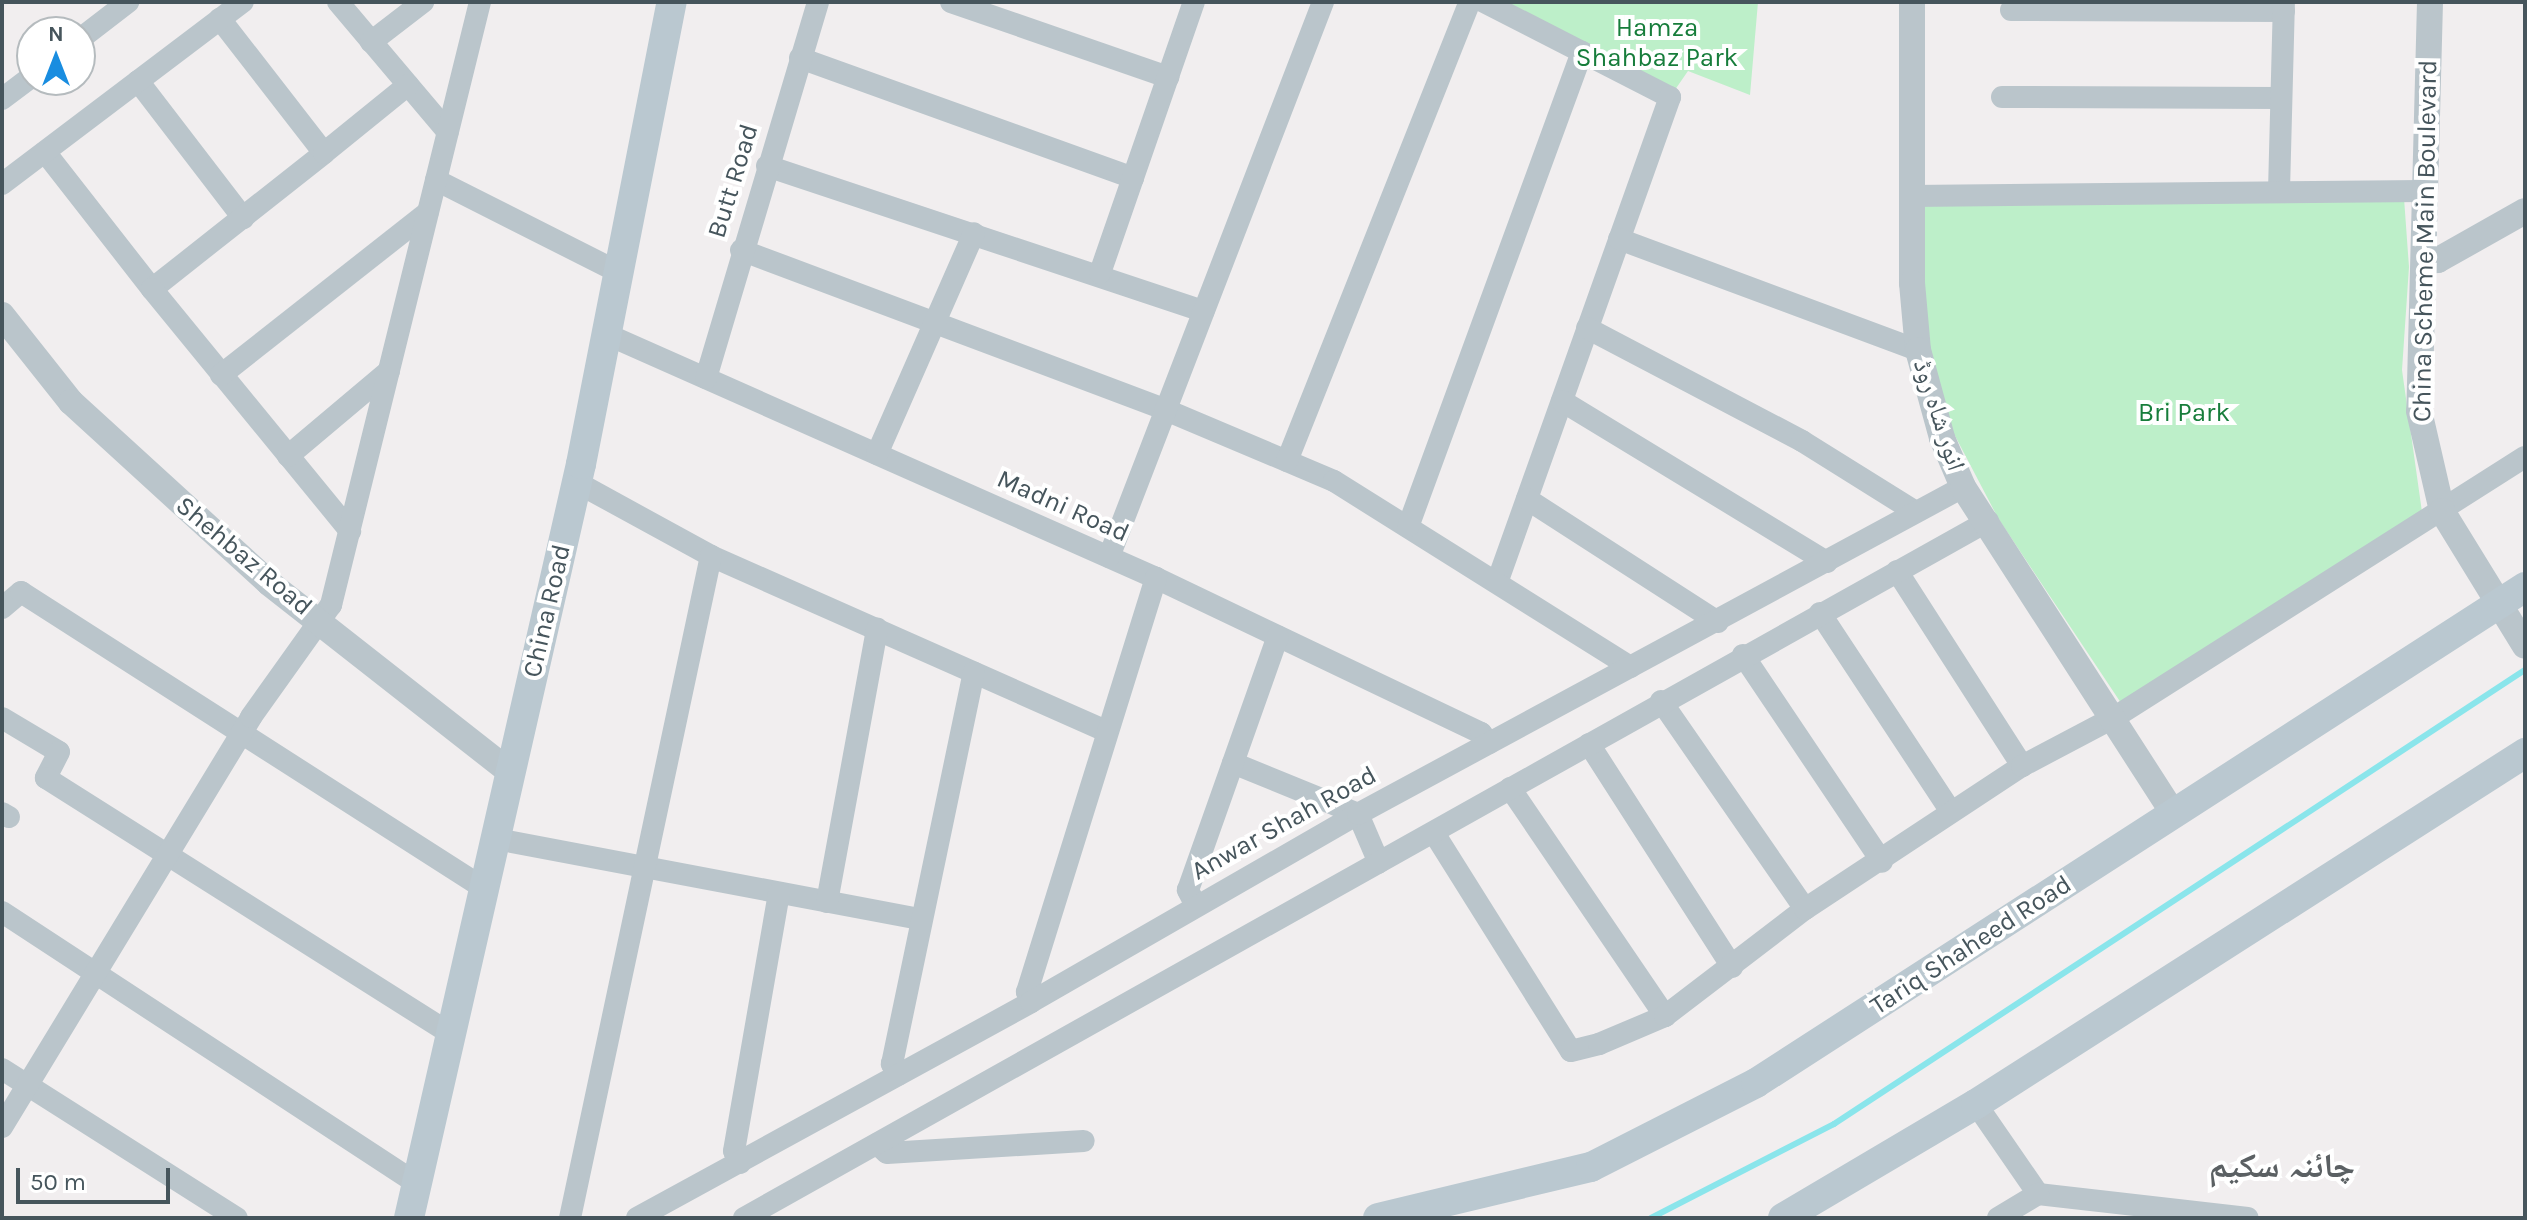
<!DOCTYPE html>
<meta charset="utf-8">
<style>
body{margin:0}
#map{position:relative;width:2527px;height:1220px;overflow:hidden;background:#f1eeef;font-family:Karla,"Noto Naskh Arabic",sans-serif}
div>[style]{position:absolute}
.green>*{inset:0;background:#bdefc9}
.stream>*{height:6px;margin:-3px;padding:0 3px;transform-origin:3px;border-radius:3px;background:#8ae5eb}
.minor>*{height:22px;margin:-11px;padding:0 11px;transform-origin:11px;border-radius:11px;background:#bac5cb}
.tertiary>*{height:26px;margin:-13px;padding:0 13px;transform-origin:13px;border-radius:13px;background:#bac5cb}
.secondary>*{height:30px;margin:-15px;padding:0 15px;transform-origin:15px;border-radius:15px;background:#bac8d0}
span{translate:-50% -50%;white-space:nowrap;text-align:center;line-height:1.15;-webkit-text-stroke:8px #fff;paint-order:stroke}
.park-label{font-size:26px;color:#177d3b}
.street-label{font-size:26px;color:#46555c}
.district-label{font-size:34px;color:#5b6063;font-weight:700}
.frame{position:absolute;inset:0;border:4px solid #46555c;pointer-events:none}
.north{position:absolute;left:16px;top:16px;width:80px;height:80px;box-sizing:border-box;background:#fff;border:2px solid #b5bbbe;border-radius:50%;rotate:0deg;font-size:22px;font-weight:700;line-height:32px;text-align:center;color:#46555c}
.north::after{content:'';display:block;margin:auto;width:28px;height:36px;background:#198de0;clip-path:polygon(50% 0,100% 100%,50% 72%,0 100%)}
.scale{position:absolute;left:16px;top:1168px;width:154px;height:36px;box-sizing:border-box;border:4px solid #46555c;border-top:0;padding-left:10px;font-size:24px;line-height:28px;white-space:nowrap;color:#46555c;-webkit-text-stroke:6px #fff;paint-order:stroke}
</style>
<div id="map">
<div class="green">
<i style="clip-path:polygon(1484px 2px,1758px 2px,1750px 95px,1688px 71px,1670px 97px)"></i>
<i style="clip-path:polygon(2404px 198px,2409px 267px,2402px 370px,2422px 512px,2121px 703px,1998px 518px,1952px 430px,1930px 350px,1920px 282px,1919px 205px)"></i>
</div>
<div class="stream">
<i style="left:1651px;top:1218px;width:206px;rotate:-27.2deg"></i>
<i style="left:1834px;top:1124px;width:827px;rotate:-33.31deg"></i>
</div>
<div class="minor">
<i style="left:338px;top:2px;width:170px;rotate:49.8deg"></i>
<i style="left:951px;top:2px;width:230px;rotate:19.1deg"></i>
<i style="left:1484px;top:2px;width:209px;rotate:27.1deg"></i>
<i style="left:1670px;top:97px;width:513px;rotate:109.6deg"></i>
<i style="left:2011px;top:10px;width:273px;rotate:0.2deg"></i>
<i style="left:80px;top:39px;width:61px;rotate:-37.6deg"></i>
<i style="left:371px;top:42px;width:66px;rotate:-37.6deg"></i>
<i style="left:800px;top:58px;width:354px;rotate:19.8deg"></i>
<i style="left:138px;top:81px;width:173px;rotate:52.5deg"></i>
<i style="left:2002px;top:97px;width:278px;rotate:0.2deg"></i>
<i style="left:2px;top:99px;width:38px;rotate:-37deg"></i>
<i style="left:45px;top:152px;width:174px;rotate:52deg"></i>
<i style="left:152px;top:289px;width:219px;rotate:-38.3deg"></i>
<i style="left:324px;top:153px;width:170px;rotate:-127.8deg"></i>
<i style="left:324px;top:153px;width:108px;rotate:-39deg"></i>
<i style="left:767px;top:166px;width:460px;rotate:18.4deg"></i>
<i style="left:436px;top:180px;width:204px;rotate:26.8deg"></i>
<i style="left:2px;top:184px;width:302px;rotate:-37.1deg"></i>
<i style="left:2279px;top:191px;width:189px;rotate:-88.5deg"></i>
<i style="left:1911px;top:196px;width:512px;rotate:-0.56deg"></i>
<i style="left:1619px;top:239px;width:319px;rotate:20.4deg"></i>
<i style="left:741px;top:250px;width:454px;rotate:20.6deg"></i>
<i style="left:1166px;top:410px;width:182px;rotate:22.9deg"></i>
<i style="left:1334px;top:481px;width:350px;rotate:32.1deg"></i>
<i style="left:1100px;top:273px;width:287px;rotate:-70.9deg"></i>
<i style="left:152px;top:289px;width:313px;rotate:50.7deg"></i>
<i style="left:1587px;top:328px;width:243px;rotate:27.7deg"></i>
<i style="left:1802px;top:441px;width:132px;rotate:32deg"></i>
<i style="left:606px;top:334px;width:602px;rotate:23.92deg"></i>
<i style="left:1156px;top:578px;width:360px;rotate:25.5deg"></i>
<i style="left:1481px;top:733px;width:13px;rotate:51deg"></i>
<i style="left:221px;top:375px;width:263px;rotate:-38.2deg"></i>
<i style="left:706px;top:378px;width:392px;rotate:-73.4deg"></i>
<i style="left:1562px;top:401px;width:310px;rotate:31.3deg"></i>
<i style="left:877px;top:454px;width:241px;rotate:-66.3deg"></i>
<i style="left:288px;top:456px;width:132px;rotate:-40.1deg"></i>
<i style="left:1287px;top:461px;width:494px;rotate:-68.3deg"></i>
<i style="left:576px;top:482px;width:154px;rotate:28.7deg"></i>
<i style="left:711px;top:556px;width:431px;rotate:23.9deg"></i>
<i style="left:1527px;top:499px;width:227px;rotate:32.8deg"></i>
<i style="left:1408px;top:527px;width:506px;rotate:-69.88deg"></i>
<i style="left:1109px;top:557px;width:595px;rotate:-68.91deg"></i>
<i style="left:1897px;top:571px;width:232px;rotate:57.3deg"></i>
<i style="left:2px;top:608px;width:25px;rotate:-40deg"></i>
<i style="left:21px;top:592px;width:551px;rotate:32.62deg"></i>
<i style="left:1820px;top:613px;width:238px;rotate:56.6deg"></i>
<i style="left:1743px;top:655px;width:249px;rotate:56.1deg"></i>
<i style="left:1661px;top:701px;width:253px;rotate:55.3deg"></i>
<i style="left:2px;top:718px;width:66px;rotate:30.8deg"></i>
<i style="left:59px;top:752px;width:29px;rotate:117deg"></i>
<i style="left:46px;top:778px;width:481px;rotate:32.3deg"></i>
<i style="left:1589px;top:744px;width:265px;rotate:57.3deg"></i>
<i style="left:1233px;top:763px;width:135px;rotate:22.2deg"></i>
<i style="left:1358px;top:814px;width:53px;rotate:66.8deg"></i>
<i style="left:1510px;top:788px;width:276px;rotate:55.8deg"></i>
<i style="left:2px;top:813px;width:8px;rotate:30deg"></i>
<i style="left:1434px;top:833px;width:257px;rotate:57.9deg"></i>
<i style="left:1571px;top:1051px;width:29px;rotate:-14deg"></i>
<i style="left:1599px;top:1044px;width:72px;rotate:-23deg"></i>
<i style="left:1665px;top:1016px;width:176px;rotate:-37.4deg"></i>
<i style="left:1805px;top:909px;width:260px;rotate:-33.4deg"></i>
<i style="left:2022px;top:766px;width:105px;rotate:-27.8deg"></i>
<i style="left:2115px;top:717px;width:485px;rotate:-32.4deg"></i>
<i style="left:496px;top:839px;width:431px;rotate:10.7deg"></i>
<i style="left:827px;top:902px;width:278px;rotate:-79.6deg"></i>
<i style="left:1195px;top:904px;width:16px;rotate:-117deg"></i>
<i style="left:1188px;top:890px;width:269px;rotate:-70.5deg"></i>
<i style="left:2px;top:912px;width:496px;rotate:33.2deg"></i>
<i style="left:1031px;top:1002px;width:11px;rotate:-112deg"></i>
<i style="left:1027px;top:992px;width:434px;rotate:-72.7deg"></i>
<i style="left:2px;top:1069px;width:278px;rotate:32.4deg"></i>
<i style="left:898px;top:1075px;width:13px;rotate:-119deg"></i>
<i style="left:892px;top:1064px;width:400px;rotate:-78.2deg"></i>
<i style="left:1976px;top:1104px;width:109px;rotate:55.4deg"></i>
<i style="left:2038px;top:1194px;width:211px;rotate:6.5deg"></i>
<i style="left:2px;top:1127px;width:480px;rotate:-58.7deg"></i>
<i style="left:251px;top:717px;width:138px;rotate:-54.5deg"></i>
<i style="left:331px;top:605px;width:621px;rotate:-76.12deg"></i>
<i style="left:877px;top:1144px;width:13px;rotate:42deg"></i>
<i style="left:887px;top:1153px;width:197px;rotate:-3.5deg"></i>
<i style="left:740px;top:1163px;width:13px;rotate:-117deg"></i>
<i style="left:734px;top:1151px;width:262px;rotate:-80.1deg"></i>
<i style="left:570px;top:1218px;width:677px;rotate:-77.98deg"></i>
<i style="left:637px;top:1218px;width:449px;rotate:-28.7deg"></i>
<i style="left:1031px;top:1002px;width:377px;rotate:-29.9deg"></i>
<i style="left:1358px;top:814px;width:688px;rotate:-28.39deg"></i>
<i style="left:744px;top:1218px;width:1426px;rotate:-29.26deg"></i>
<i style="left:1998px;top:1218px;width:47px;rotate:-31deg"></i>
</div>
<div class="tertiary">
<i style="left:1912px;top:2px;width:281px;rotate:90deg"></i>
<i style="left:1912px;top:283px;width:67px;rotate:84.9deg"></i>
<i style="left:1918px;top:350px;width:91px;rotate:74.7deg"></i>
<i style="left:1942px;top:438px;width:53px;rotate:66.8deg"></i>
<i style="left:1963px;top:487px;width:389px;rotate:57.2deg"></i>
<i style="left:2430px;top:2px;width:409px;rotate:91.5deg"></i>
<i style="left:2419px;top:411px;width:103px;rotate:77deg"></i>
<i style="left:2442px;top:511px;width:158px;rotate:58.4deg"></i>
<i style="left:2424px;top:261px;width:14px;rotate:-4deg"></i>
<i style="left:2438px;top:260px;width:100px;rotate:-29.4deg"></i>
<i style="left:2px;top:315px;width:111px;rotate:51.6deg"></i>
<i style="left:71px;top:402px;width:268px;rotate:42.4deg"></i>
<i style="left:269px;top:583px;width:308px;rotate:38.1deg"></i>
</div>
<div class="secondary">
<i style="left:409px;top:1218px;width:773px;rotate:-77.15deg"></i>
<i style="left:581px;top:464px;width:471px;rotate:-78.9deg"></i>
<i style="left:1378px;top:1218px;width:219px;rotate:-13.5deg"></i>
<i style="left:1591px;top:1167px;width:185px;rotate:-27deg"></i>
<i style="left:1756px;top:1083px;width:915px;rotate:-32.82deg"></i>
<i style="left:1783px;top:1218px;width:224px;rotate:-30.6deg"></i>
<i style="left:1976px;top:1104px;width:652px;rotate:-32.59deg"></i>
</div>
<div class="park-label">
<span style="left:1657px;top:43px">Hamza<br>Shahbaz Park</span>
<span style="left:2184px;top:413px">Bri Park</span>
</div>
<div class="street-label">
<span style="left:733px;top:181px;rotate:-73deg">Butt Road</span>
<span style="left:2425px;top:241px;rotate:-89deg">China Scheme Main Boulevard</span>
<span style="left:1939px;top:415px;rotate:72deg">انور شاہ روڈ</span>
<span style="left:1063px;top:506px;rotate:24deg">Madni Road</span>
<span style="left:244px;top:556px;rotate:40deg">Shehbaz Road</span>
<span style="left:547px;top:611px;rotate:-77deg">China Road</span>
<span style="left:1284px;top:823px;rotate:-29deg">Anwar Shah Road</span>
<span style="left:1971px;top:945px;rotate:-33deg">Tariq Shaheed Road</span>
</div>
<div class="district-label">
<span style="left:2282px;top:1167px">چائنہ سکیم</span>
</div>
<div class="frame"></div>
<div class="north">N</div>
<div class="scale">50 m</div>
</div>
